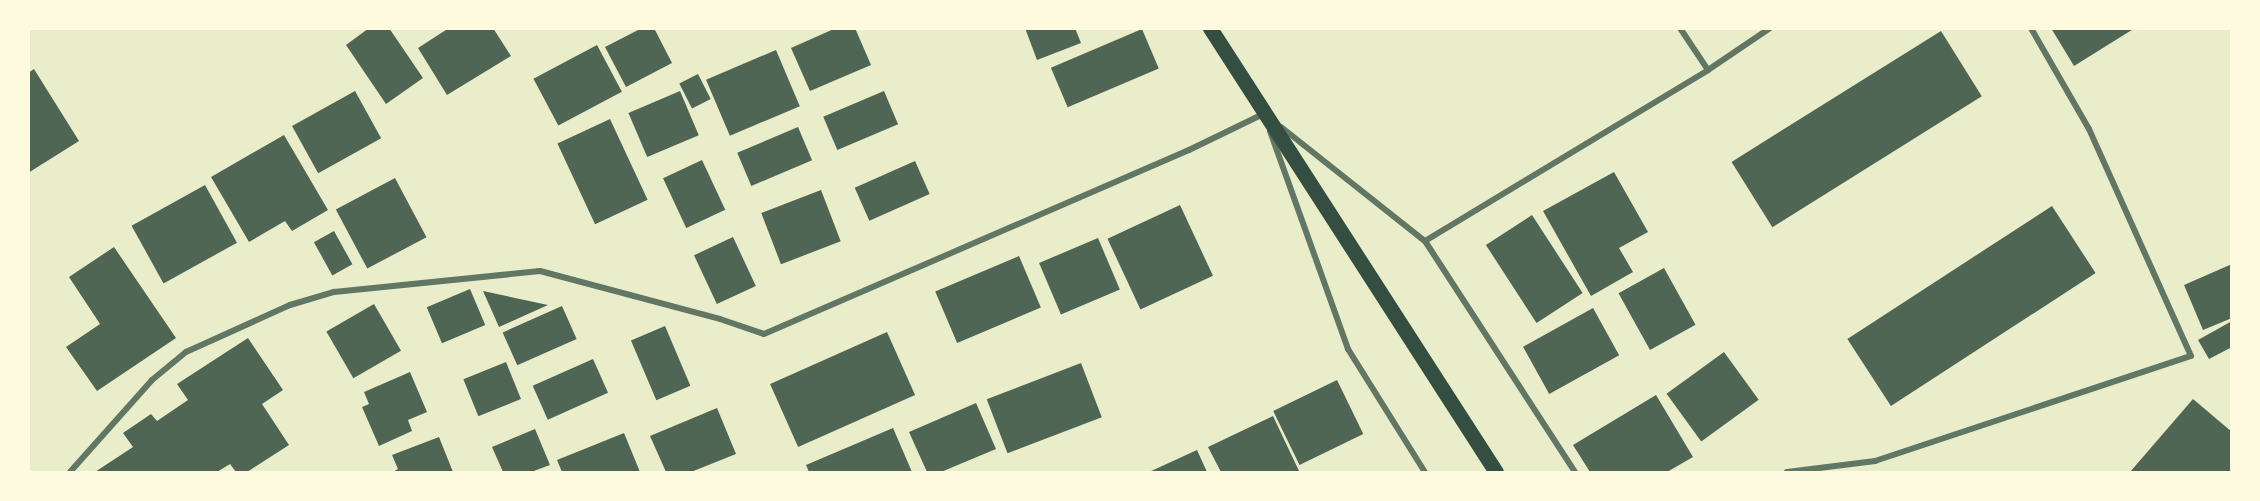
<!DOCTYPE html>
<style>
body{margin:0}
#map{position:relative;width:2260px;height:501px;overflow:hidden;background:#e9edc9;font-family:Lato,sans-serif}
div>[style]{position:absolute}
.building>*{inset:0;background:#4f6655;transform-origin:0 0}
.minor>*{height:6px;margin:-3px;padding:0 3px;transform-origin:3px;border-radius:3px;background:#617663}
.primary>*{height:15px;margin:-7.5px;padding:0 7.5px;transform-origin:7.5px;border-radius:7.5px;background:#344e41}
span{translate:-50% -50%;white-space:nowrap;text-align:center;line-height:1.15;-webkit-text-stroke:6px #fefae0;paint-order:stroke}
.frame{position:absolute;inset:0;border:30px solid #fefae0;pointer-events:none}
</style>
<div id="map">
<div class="building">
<i style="clip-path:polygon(369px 28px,389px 28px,423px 78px,386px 104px,346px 45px)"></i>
<i style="clip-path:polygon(449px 28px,493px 28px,511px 56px,447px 95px,418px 48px)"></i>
<i style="clip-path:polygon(642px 28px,654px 28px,672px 63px,626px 87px,605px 47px)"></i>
<i style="clip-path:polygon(836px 28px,855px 28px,871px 65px,810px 91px,791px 48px)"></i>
<i style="clip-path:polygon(1025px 28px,1075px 28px,1081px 43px,1037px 60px)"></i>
<i style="clip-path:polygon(2051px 28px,2135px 28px,2074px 66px)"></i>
<i style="left:1142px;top:29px;width:43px;height:99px;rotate:67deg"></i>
<i style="left:1941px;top:31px;width:77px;height:247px;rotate:58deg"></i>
<i style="left:597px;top:45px;width:53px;height:72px;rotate:62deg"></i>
<i style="left:776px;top:50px;width:61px;height:76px;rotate:67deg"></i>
<i style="clip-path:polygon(34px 69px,79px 141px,28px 173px,28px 73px)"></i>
<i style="left:698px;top:74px;width:28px;height:21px;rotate:63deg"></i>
<i style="left:355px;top:91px;width:54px;height:72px;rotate:61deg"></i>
<i style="left:680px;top:91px;width:48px;height:56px;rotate:67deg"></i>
<i style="left:884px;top:91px;width:36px;height:66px;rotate:67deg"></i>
<i style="left:610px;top:119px;width:89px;height:58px;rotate:65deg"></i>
<i style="left:798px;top:127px;width:36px;height:66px;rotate:67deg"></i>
<i style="clip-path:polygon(284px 135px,328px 210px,292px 231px,285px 221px,249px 242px,211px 177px)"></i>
<i style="left:702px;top:160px;width:55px;height:43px;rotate:65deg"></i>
<i style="left:915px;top:161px;width:36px;height:66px;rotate:66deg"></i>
<i style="clip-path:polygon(1614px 172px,1648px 232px,1619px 248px,1633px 272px,1591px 296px,1543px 211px)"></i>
<i style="left:395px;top:178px;width:67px;height:67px;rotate:62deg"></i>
<i style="left:205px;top:185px;width:66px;height:84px;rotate:61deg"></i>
<i style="left:821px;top:190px;width:55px;height:64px;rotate:69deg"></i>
<i style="left:1180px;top:205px;width:78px;height:80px;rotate:65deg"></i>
<i style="left:2052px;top:206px;width:80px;height:244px;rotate:57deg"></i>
<i style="left:1532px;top:215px;width:93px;height:55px;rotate:57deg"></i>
<i style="left:334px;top:231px;width:38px;height:23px;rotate:61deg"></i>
<i style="left:733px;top:237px;width:54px;height:43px;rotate:65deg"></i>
<i style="left:1098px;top:238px;width:56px;height:64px;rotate:67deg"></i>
<i style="clip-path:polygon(114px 247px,176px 338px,97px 391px,66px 347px,100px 324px,69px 277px)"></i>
<i style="left:1019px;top:256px;width:56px;height:91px;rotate:67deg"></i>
<i style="clip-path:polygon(2232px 264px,2232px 318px,2203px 330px,2184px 285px)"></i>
<i style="left:1664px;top:268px;width:65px;height:52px;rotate:61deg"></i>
<i style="left:470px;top:289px;width:39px;height:47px;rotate:67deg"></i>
<i style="clip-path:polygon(483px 291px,548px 305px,499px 327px)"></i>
<i style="left:374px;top:304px;width:54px;height:55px;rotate:60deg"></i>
<i style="left:562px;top:306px;width:36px;height:65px;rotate:66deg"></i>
<i style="left:1593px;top:308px;width:54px;height:80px;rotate:61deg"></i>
<i style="clip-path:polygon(2232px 321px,2232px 347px,2209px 359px,2198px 340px)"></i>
<i style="left:665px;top:326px;width:65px;height:37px;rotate:67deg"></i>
<i style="left:887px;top:332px;width:69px;height:128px;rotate:66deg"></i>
<i style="clip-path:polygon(248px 338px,283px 390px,262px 404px,289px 445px,247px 472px,236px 472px,230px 464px,217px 472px,95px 472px,133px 447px,123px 433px,151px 414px,157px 421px,188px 400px,177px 384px)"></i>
<i style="left:1724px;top:352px;width:59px;height:71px;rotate:54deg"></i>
<i style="left:593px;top:359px;width:37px;height:66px;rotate:66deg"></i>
<i style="left:506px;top:362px;width:40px;height:46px;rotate:68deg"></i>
<i style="left:1081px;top:363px;width:58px;height:101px;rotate:69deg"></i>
<i style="clip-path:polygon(410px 372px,427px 412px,408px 420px,412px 431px,379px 446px,362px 407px,369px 404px,364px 392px)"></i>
<i style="left:1337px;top:380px;width:60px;height:71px;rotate:64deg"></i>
<i style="clip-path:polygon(1656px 395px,1693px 457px,1667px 472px,1590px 472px,1573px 445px)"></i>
<i style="clip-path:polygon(2193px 399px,2232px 432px,2232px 472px,2130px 472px)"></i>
<i style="clip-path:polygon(976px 403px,996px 449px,941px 472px,927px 472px,909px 432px)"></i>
<i style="clip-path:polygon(717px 408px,736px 454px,691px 472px,666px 472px,650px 436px)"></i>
<i style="clip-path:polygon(1273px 416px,1299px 471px,1221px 472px,1208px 447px)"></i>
<i style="clip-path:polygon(893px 428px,912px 472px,809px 472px,806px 465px)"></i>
<i style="clip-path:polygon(535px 429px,550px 465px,531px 472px,503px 472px,492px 447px)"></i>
<i style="clip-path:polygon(624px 433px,640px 472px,562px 472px,557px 460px)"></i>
<i style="clip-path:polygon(439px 437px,453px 472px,393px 472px,398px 469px,392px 455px)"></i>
<i style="clip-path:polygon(1197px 450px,1207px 472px,1149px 472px)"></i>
</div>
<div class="minor">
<i style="left:1680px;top:28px;width:50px;rotate:56.3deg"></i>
<i style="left:1281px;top:127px;width:184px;rotate:38.4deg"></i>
<i style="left:1425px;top:241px;width:275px;rotate:57deg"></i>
<i style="left:1270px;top:131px;width:232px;rotate:70.3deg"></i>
<i style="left:1348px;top:349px;width:145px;rotate:58deg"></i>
<i style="left:1425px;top:241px;width:331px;rotate:-31.1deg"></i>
<i style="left:1708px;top:70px;width:75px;rotate:-34.1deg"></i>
<i style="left:70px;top:472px;width:123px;rotate:-48.3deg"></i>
<i style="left:152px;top:380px;width:44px;rotate:-39.5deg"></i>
<i style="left:186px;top:352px;width:114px;rotate:-24.3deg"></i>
<i style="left:290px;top:305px;width:46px;rotate:-16.5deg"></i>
<i style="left:334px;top:292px;width:207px;rotate:-5.8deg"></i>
<i style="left:540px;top:271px;width:186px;rotate:14.9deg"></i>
<i style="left:720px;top:319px;width:46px;rotate:18.8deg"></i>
<i style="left:764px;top:334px;width:463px;rotate:-23.4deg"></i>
<i style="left:1189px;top:150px;width:82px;rotate:-25.9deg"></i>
<i style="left:1787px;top:472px;width:89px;rotate:-7.1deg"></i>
<i style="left:1875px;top:461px;width:333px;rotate:-18.4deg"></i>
<i style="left:2191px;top:356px;width:249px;rotate:-114.2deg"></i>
<i style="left:2089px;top:129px;width:116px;rotate:-119.9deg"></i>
</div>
<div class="primary">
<i style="left:1210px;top:28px;width:528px;rotate:57.21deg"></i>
</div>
<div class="frame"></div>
</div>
